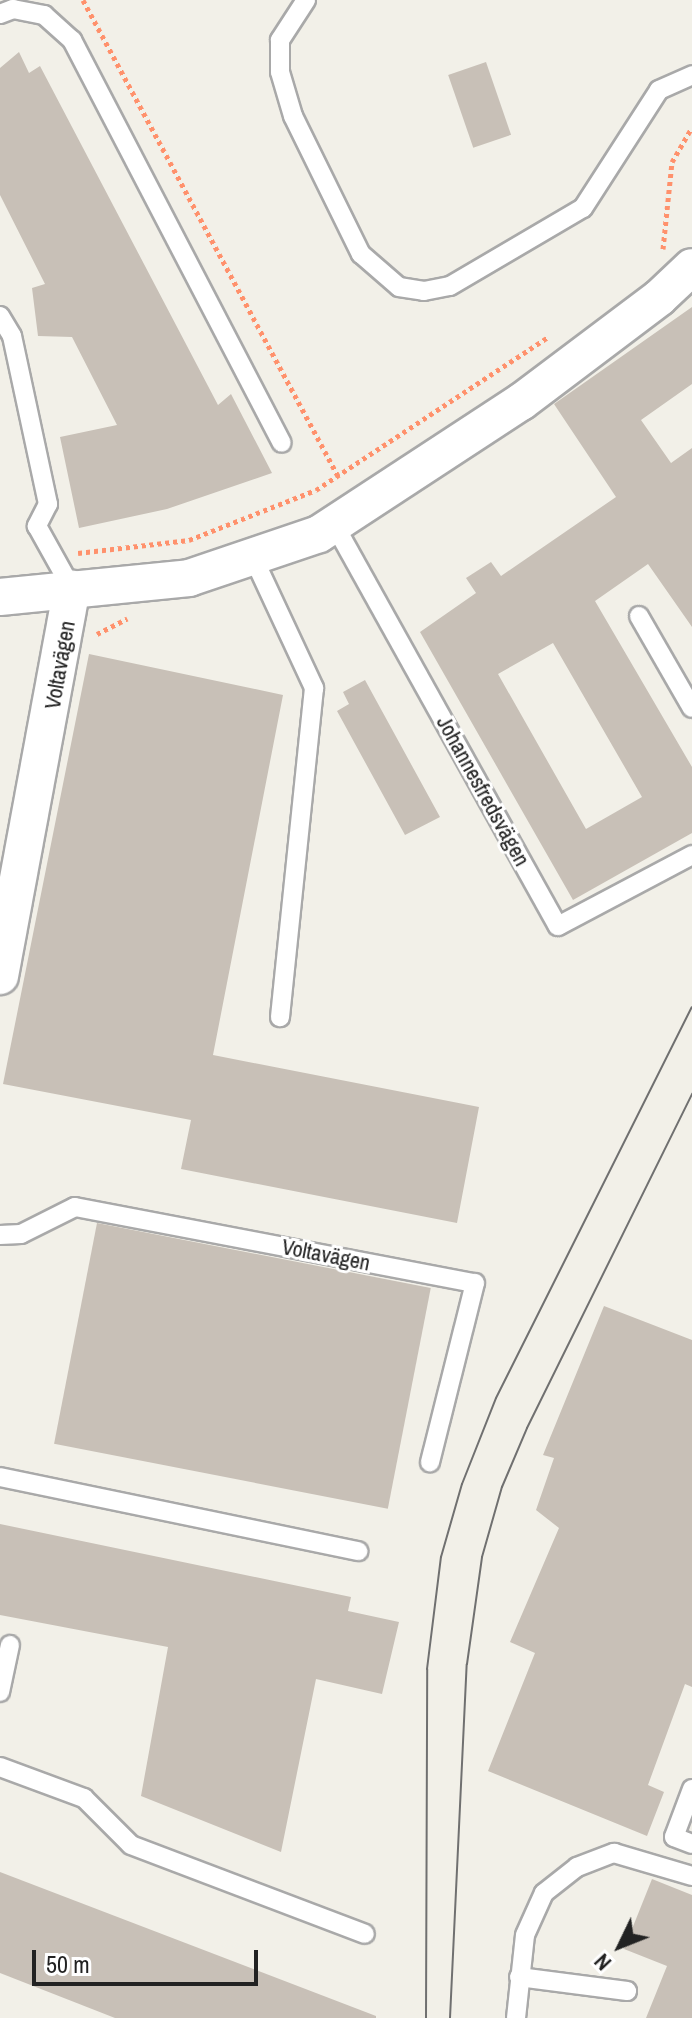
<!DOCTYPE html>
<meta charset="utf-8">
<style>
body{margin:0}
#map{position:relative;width:692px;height:2018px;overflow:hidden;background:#f2f0e8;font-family:"Archivo Narrow",sans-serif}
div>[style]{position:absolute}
.building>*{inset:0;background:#c8c0b7;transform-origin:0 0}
.path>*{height:5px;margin-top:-2.5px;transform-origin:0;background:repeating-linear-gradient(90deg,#ff916c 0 4px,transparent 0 8px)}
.roads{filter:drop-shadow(2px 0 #a9a9a9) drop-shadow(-2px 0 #a9a9a9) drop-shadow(0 2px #a9a9a9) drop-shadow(0 -2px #a9a9a9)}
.lane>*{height:18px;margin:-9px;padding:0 9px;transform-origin:9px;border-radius:9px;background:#fff}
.street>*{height:36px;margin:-18px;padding:0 18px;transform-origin:18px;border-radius:18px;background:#fff}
.tram>*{height:2px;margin:-1px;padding:0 1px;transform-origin:1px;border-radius:1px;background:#707070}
span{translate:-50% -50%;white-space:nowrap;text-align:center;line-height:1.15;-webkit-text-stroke:6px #fff;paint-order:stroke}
.street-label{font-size:22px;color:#222}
.north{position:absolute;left:580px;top:1906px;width:80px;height:80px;-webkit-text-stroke:6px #fff;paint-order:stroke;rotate:227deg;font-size:22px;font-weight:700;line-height:32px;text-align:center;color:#222}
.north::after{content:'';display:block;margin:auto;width:28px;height:36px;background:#222;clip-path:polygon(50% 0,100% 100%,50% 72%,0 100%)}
.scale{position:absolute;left:32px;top:1950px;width:226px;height:36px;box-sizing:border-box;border:4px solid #222;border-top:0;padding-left:10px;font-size:24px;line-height:28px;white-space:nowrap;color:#222;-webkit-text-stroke:6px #fff;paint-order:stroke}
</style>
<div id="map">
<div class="building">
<i style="clip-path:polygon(19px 52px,29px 73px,40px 66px,218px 405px,231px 394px,272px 473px,167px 509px,79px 528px,60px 437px,117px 425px,72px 337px,38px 336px,32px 288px,45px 284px,0 195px,0 68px)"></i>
<i style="left:486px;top:62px;width:77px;height:40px;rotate:71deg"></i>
<i style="clip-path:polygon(evenodd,692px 307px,692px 384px,641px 420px,671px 463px,692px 448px,692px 627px,648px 564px,595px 601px,692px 767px,692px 833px,573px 900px,420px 632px,476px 593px,466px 578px,491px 562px,501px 576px,616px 497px,554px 404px,692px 307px,553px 643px,642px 797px,586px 829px,498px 674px,553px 643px)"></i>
<i style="clip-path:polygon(89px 654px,283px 695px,213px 1055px,479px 1107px,457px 1223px,181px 1169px,191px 1120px,3px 1084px)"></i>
<i style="clip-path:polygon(365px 680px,440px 817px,405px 835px,337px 711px,349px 704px,343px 692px)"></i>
<i style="left:97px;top:1223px;width:340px;height:225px;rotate:11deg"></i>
<i style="clip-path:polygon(604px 1306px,692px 1340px,692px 1687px,685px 1684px,648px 1785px,664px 1792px,647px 1836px,488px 1771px,535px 1653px,510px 1642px,559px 1528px,536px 1510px,554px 1458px,543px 1455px)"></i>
<i style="clip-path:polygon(0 1524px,351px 1597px,348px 1611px,399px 1622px,382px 1694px,316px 1679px,281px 1852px,141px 1796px,168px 1647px,0 1615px)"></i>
<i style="clip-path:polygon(0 1872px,376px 2016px,376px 2018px,115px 2018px,0 1973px)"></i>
<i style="clip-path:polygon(652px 1879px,692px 1895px,692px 2018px,646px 2018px,667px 1966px,624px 1949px)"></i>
</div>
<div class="path">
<i style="left:83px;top:0;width:540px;rotate:61.82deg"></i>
<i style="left:663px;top:249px;width:87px;rotate:-84.1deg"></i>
<i style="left:672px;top:162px;width:39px;rotate:-60deg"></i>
<i style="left:78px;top:553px;width:112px;rotate:-6.7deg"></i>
<i style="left:189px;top:540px;width:136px;rotate:-21.5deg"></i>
<i style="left:316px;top:490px;width:278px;rotate:-33.4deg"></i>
<i style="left:97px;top:634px;width:34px;rotate:-27deg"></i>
</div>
<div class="roads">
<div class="lane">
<i style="left:306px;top:0;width:48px;rotate:123deg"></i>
<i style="left:280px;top:40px;width:32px;rotate:90deg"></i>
<i style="left:280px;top:72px;width:46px;rotate:73.5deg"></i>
<i style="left:293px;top:116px;width:154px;rotate:63.8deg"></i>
<i style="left:361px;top:254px;width:50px;rotate:41deg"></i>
<i style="left:399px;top:287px;width:25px;rotate:9deg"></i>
<i style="left:424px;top:291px;width:26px;rotate:-11deg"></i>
<i style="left:450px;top:286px;width:154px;rotate:-30.4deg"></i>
<i style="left:583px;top:208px;width:140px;rotate:-57.2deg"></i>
<i style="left:659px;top:90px;width:36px;rotate:-24deg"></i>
<i style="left:0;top:14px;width:14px;rotate:-21deg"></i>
<i style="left:13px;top:9px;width:32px;rotate:11deg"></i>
<i style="left:44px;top:15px;width:38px;rotate:42deg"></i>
<i style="left:72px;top:40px;width:454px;rotate:62.5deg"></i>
<i style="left:0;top:316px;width:23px;rotate:59deg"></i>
<i style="left:12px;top:336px;width:172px;rotate:77.9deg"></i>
<i style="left:48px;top:504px;width:25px;rotate:117deg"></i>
<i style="left:37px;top:526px;width:72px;rotate:60.9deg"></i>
<i style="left:334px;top:524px;width:460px;rotate:60.9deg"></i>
<i style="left:558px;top:926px;width:152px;rotate:-27.9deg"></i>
<i style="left:253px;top:557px;width:145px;rotate:65deg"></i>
<i style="left:314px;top:688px;width:331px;rotate:95.9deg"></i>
<i style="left:639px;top:616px;width:106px;rotate:60.1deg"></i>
<i style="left:0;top:1235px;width:21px;rotate:-3deg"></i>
<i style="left:21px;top:1234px;width:60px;rotate:-26.6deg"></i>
<i style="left:75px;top:1207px;width:407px;rotate:10.8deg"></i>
<i style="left:475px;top:1283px;width:185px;rotate:104.1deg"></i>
<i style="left:0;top:1477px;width:366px;rotate:11.7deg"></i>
<i style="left:0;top:1692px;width:48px;rotate:-78deg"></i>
<i style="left:0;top:1767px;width:90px;rotate:20.3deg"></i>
<i style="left:84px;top:1798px;width:66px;rotate:45deg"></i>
<i style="left:131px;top:1845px;width:250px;rotate:20.8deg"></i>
<i style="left:692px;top:1789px;width:51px;rotate:110.6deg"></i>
<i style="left:674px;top:1837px;width:19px;rotate:21deg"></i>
<i style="left:519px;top:1977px;width:109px;rotate:7.4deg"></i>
<i style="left:516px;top:2018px;width:83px;rotate:-83.8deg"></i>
<i style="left:525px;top:1935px;width:46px;rotate:-65.7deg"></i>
<i style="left:544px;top:1893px;width:42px;rotate:-38.2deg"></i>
<i style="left:577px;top:1867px;width:40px;rotate:-21deg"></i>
<i style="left:614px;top:1853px;width:81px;rotate:16.4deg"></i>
</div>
<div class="street">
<i style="left:0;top:597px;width:190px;rotate:-5.7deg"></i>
<i style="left:189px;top:578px;width:137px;rotate:-18.7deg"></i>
<i style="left:319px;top:534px;width:241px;rotate:-33.2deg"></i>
<i style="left:521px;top:402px;width:173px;rotate:-37deg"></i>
<i style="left:659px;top:298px;width:45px;rotate:-43.2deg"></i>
<i style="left:0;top:976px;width:394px;rotate:-79.5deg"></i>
</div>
</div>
<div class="tram">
<i style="left:426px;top:2018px;width:349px;rotate:-89.8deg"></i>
<i style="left:427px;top:1669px;width:113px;rotate:-82.9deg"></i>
<i style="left:441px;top:1557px;width:76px;rotate:-74deg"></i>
<i style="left:462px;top:1484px;width:92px;rotate:-68.4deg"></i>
<i style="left:496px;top:1398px;width:437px;rotate:-63.4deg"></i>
<i style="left:450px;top:2018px;width:354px;rotate:-87.3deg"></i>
<i style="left:467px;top:1664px;width:108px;rotate:-82deg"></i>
<i style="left:482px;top:1557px;width:73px;rotate:-74.1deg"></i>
<i style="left:502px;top:1487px;width:64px;rotate:-67deg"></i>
<i style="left:527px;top:1428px;width:373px;rotate:-63.7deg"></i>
</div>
<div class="street-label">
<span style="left:60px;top:665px;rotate:-80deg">Voltavägen</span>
<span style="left:483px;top:791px;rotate:61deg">Johannesfredsvägen</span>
<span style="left:326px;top:1255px;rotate:11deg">Voltavägen</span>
</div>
<div class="north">N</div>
<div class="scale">50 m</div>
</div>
